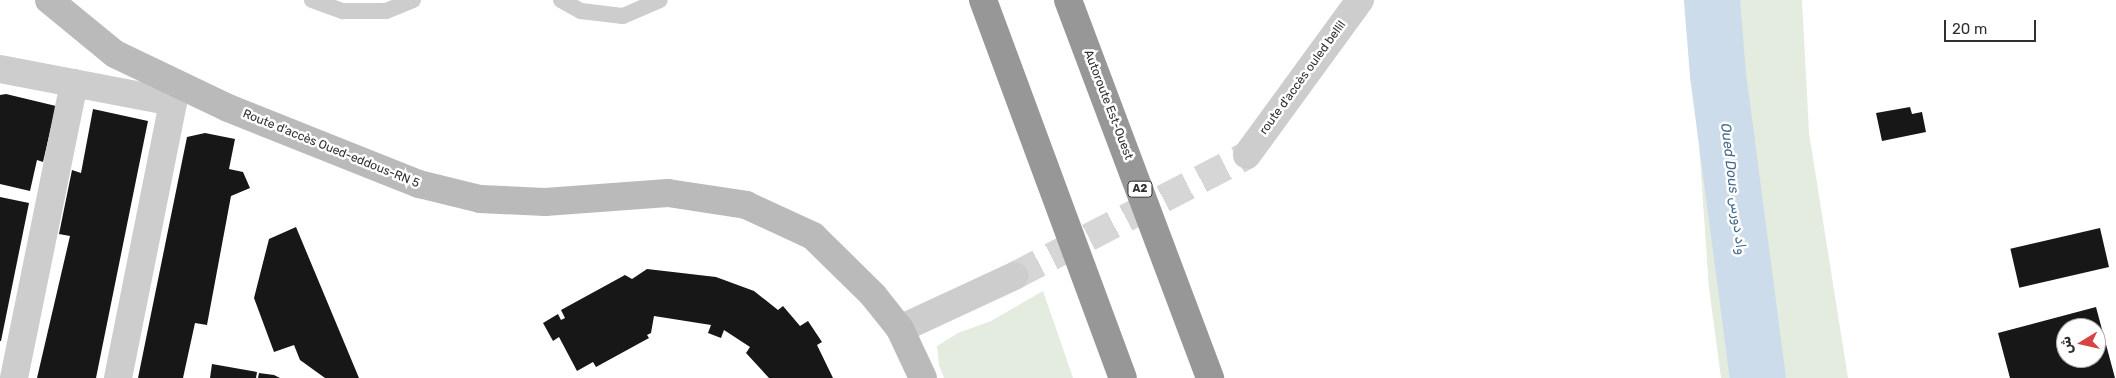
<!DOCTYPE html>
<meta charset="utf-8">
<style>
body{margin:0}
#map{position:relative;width:2116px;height:378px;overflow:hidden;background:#fff;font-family:Rubik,Vazirmatn,sans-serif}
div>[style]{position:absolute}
.green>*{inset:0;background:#e4ebdf}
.river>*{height:56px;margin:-28px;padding:0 28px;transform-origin:28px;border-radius:28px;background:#cddcea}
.building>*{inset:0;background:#171717;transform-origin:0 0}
.tertiary-tunnel>*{height:28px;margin-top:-14px;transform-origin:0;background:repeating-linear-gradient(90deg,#d6d6d6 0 28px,transparent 0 42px)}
.service>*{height:16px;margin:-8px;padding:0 8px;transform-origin:8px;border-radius:8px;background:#cdcdcd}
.minor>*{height:28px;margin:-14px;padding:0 14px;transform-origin:14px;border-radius:14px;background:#cdcdcd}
.tertiary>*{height:28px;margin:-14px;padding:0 14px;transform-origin:14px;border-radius:14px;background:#cdcdcd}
.secondary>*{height:28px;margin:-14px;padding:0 14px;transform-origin:14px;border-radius:14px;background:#bababa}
.motorway>*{height:28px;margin:-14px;padding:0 14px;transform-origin:14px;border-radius:14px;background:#979797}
span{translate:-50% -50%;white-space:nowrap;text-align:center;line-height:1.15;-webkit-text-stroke:5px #fff;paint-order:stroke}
.shield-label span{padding:1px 4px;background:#fff;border:1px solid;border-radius:4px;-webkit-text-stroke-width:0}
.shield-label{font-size:11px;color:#303030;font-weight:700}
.street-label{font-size:12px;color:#303030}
.water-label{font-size:14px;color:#44698c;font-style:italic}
.north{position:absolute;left:2056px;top:318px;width:50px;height:50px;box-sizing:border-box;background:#fff;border:1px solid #acacac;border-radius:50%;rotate:261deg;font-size:14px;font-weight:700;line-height:20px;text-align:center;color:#303030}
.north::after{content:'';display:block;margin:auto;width:18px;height:22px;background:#d84441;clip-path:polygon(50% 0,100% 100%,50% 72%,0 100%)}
.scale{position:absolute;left:1944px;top:20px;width:92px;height:22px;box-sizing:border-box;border:2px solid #303030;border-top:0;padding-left:6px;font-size:15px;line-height:18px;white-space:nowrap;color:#303030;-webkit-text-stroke:4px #fff;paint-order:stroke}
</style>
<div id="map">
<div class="green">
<i style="clip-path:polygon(1689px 0,1802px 0,1809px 133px,1848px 378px,1721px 378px,1709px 288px)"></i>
<i style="clip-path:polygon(1043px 291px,1073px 378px,944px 378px,939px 365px,937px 346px,958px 333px,991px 321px)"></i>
</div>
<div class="river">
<i style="left:1712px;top:0;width:75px;rotate:85.4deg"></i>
<i style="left:1718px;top:75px;width:306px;rotate:82.5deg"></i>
</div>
<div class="building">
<i style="clip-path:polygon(6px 94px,56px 106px,43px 162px,37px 160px,30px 191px,0 184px,0 95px)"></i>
<i style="clip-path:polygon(1910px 107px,1912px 114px,1922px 112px,1926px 132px,1882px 141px,1876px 113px)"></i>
<i style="clip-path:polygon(93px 109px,148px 121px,96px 378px,37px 378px,70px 236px,59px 234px,72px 170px,81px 173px)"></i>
<i style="clip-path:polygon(205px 133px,235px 139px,229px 169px,243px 172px,250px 188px,231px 196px,207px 325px,195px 323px,183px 378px,138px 378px,187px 137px)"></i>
<i style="clip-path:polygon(0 197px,29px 203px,1px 341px,0 341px)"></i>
<i style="clip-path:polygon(296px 227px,359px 378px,325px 378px,300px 360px,294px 345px,274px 352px,254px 298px,269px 239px)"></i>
<i style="left:2100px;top:228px;width:40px;height:92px;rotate:77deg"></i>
<i style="clip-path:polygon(647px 269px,716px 277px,754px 291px,778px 310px,783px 306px,800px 326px,808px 321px,822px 342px,817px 345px,833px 378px,769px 378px,746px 353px,750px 347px,724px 330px,721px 338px,708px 333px,711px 325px,654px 316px,651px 333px,647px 335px,649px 338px,596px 367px,593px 362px,577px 371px,559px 337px,553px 341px,543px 323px,558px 314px,561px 320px,565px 318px,561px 310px,625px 275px,632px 279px)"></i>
<i style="clip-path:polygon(evenodd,2096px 307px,2115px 378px,2010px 378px,1998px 333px,2096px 307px,2066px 328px,2096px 328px,2096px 358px,2066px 358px,2066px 328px)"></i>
<i style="clip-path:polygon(212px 364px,257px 372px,256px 378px,210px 378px)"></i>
<i style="clip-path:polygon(259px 373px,274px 375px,280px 378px,258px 378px)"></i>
</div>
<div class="tertiary-tunnel">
<i style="left:1014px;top:276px;width:263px;rotate:-27.4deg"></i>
</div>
<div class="service">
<i style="left:312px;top:0;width:33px;rotate:20deg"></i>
<i style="left:343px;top:11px;width:43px"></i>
<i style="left:386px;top:11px;width:29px;rotate:-22deg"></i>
<i style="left:561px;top:0;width:23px;rotate:29deg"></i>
<i style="left:581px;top:11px;width:42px;rotate:6.8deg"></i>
<i style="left:623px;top:16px;width:40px;rotate:-23.4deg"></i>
</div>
<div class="minor">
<i style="left:0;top:69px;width:176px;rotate:10.8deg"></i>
<i style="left:173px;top:102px;width:17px;rotate:-73deg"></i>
<i style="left:14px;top:378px;width:301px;rotate:-78.5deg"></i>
<i style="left:118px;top:378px;width:281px;rotate:-78.7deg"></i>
</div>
<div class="tertiary">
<i style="left:1247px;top:155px;width:192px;rotate:-53.9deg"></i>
<i style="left:900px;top:329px;width:126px;rotate:-24.9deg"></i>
</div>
<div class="secondary">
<i style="left:49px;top:0;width:85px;rotate:39.3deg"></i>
<i style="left:115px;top:54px;width:125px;rotate:25.5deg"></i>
<i style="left:228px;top:108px;width:206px;rotate:21.7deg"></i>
<i style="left:419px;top:184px;width:63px;rotate:13.8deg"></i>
<i style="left:480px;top:199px;width:65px;rotate:2.6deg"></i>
<i style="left:545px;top:202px;width:123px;rotate:-4.2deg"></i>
<i style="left:668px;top:193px;width:79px;rotate:8.7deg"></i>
<i style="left:746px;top:205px;width:74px;rotate:24.8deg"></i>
<i style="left:813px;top:236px;width:84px;rotate:44.5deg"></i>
<i style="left:873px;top:295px;width:43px;rotate:51.5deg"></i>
<i style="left:900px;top:329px;width:54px;rotate:64.9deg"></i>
</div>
<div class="motorway">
<i style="left:983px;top:0;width:403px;rotate:69.7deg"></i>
<i style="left:1068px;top:0;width:404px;rotate:69.4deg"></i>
</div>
<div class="shield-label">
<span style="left:1140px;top:189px">A2</span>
</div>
<div class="street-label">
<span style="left:1303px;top:78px;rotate:-54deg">route d'accès ouled bellil</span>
<span style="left:1108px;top:105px;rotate:69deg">Autoroute Est-Ouest</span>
<span style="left:331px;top:149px;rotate:22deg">Route d'accès Oued-eddous-RN 5</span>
</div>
<div class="water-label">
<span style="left:1733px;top:189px;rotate:83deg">Oued Dous واد دورس</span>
</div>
<div class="north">ش</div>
<div class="scale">20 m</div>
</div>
